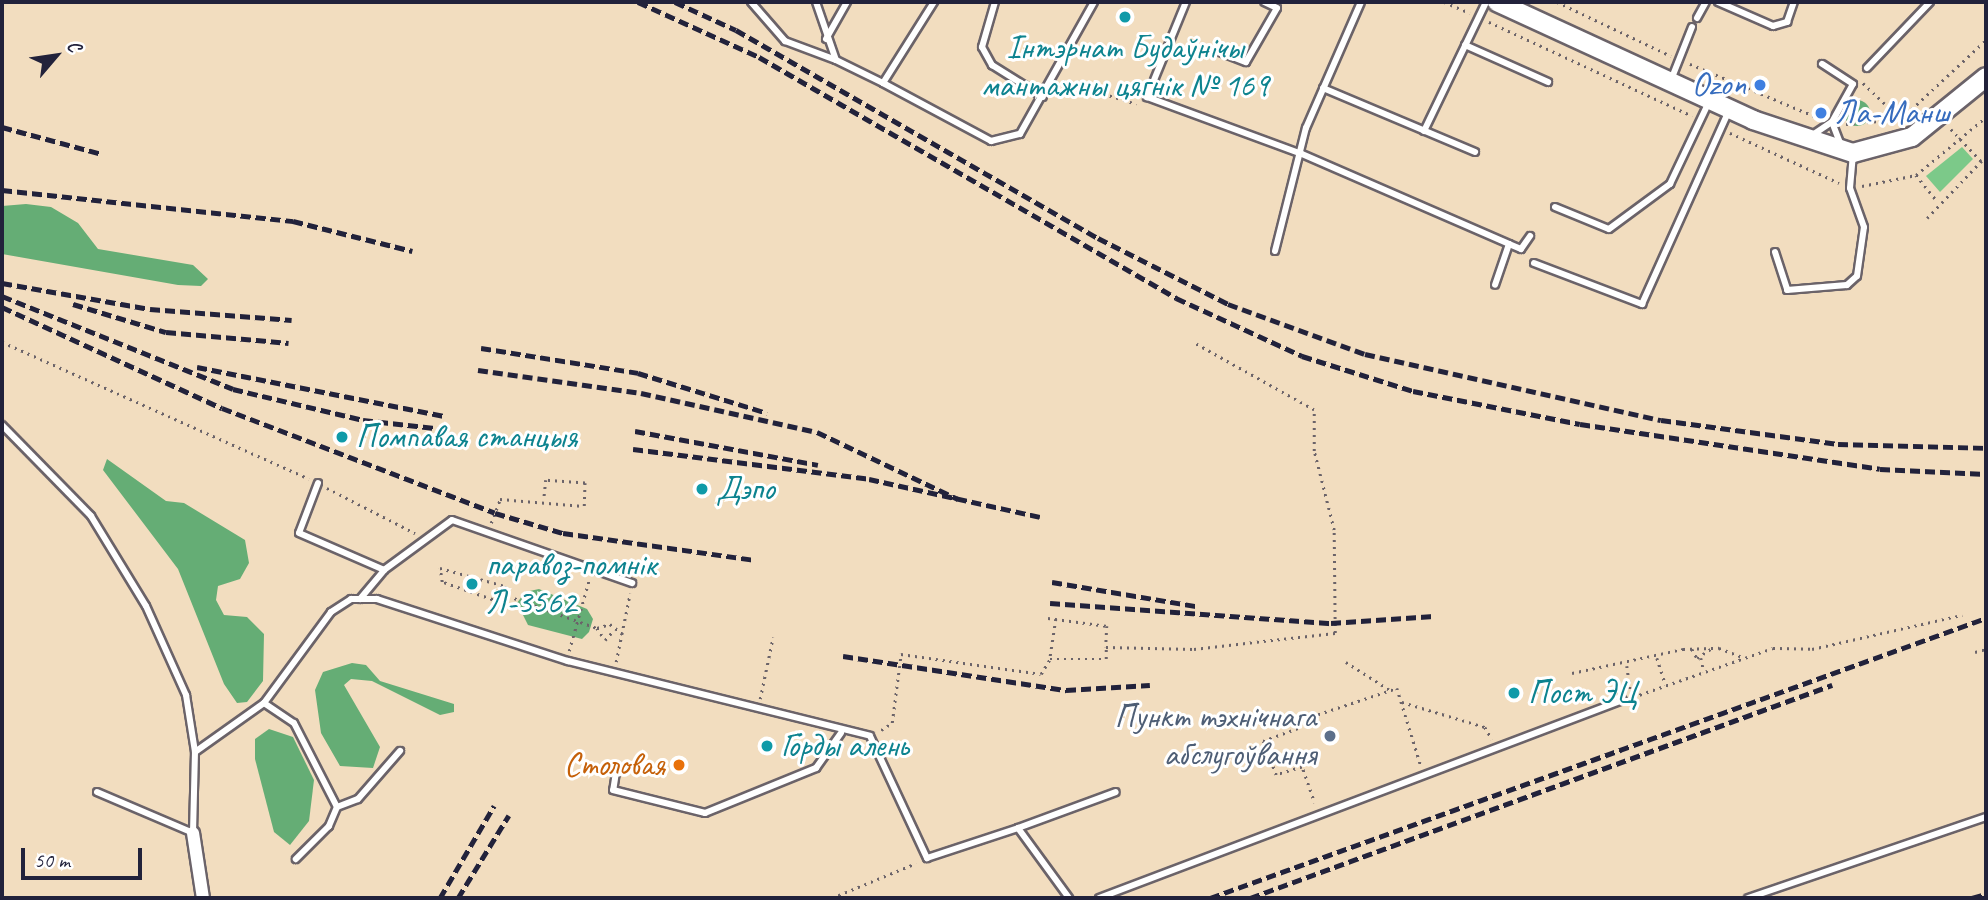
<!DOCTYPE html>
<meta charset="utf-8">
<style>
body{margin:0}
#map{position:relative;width:1988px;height:900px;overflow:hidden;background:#f2ddbf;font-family:Caveat,sans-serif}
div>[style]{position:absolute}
.green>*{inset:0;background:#7cc989}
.forest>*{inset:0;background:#65ad75}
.round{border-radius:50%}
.path>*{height:2.5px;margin-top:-1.25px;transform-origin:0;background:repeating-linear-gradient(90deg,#6b6369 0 2px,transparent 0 7px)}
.roads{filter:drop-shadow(2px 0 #6b6369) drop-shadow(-2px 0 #6b6369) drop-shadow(0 2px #6b6369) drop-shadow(0 -2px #6b6369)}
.service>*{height:6px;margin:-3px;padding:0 3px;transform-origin:3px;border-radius:3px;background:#fff}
.minor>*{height:12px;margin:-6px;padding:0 6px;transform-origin:6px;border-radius:6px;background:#fff}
.secondary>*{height:18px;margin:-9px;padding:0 9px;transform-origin:9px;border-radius:9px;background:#fff}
.rail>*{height:5px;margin-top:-2.5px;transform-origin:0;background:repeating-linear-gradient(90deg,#22223b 0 10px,transparent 0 15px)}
.dots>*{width:19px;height:19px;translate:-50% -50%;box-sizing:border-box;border:4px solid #fff;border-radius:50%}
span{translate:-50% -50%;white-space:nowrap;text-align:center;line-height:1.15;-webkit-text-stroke:6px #fff;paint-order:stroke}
.culture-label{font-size:33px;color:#0d838f}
.left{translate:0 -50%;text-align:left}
.shop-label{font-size:33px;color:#366cbe}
.right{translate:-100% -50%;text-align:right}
.service-label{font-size:33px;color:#4e5e75}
.food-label{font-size:33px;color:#c56008}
.frame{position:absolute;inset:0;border:4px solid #22223b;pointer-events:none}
.north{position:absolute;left:21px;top:21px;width:70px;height:70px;-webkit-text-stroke:5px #fff;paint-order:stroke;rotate:61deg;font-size:19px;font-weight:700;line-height:28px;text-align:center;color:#22223b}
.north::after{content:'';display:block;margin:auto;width:24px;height:32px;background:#22223b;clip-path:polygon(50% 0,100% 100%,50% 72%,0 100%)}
.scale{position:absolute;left:21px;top:848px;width:121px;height:32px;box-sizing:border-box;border:4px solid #22223b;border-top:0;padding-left:9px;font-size:21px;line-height:24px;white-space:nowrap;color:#22223b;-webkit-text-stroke:5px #fff;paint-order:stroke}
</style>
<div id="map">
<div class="green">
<i style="clip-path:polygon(1962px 147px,1973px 159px,1940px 192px,1926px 176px)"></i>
</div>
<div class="forest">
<i class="round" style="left:1844px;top:100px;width:26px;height:26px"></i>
<i style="clip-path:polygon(26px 204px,51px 207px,78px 223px,98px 249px,193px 265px,208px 279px,201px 286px,178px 285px,2px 254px,2px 206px)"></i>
<i style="clip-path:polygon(107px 459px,166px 501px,184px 503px,245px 540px,249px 563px,240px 579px,218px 586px,216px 600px,224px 615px,247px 617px,264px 634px,263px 681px,247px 702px,237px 703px,224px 684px,178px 569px,103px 470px)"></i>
<i style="clip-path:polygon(539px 589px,587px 609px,593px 619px,589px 632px,582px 639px,528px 625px,517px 603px,525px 592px)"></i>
<i style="clip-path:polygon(352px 663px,366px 665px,380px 681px,454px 704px,454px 712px,440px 715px,372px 681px,351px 679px,344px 685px,380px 747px,373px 768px,340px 766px,321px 733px,315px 690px,323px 672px)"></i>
<i style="clip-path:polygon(269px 729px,293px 737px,314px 780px,309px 821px,290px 845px,274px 832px,255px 759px,255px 739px)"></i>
</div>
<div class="path">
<i style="left:1444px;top:2px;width:28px;rotate:23deg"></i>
<i style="left:1557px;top:2px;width:126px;rotate:25.3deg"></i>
<i style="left:1489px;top:22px;width:224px;rotate:24.8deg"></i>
<i style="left:1690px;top:64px;width:140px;rotate:22.7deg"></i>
<i style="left:1063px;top:81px;width:77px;rotate:17.3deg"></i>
<i style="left:1863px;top:83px;width:52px;rotate:43.5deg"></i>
<i style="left:1846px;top:124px;width:55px;rotate:-5.2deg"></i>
<i style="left:1901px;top:119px;width:116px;rotate:-42.9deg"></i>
<i style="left:1951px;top:129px;width:44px;rotate:46.8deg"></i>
<i style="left:1730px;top:133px;width:120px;rotate:24.6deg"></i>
<i style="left:1916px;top:175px;width:33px;rotate:51deg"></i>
<i style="left:1862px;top:186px;width:55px;rotate:-11.5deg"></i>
<i style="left:1916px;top:175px;width:91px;rotate:-39.6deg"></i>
<i style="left:1927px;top:218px;width:86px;rotate:-46.4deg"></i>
<i style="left:2px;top:342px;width:336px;rotate:24deg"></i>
<i style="left:327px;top:488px;width:99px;rotate:27.1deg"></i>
<i style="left:491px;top:523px;width:26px;rotate:-69deg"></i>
<i style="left:500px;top:499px;width:84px;rotate:4.8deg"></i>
<i style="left:584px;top:506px;width:23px;rotate:-88deg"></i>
<i style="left:585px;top:483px;width:39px;rotate:-176deg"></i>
<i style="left:546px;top:480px;width:20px;rotate:96deg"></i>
<i style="left:508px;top:596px;width:11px;rotate:146deg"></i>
<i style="left:499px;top:602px;width:60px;rotate:-160.7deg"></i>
<i style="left:442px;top:582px;width:14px;rotate:-98deg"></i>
<i style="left:440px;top:568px;width:67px;rotate:15.5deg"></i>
<i style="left:505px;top:586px;width:10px;rotate:73deg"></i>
<i style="left:508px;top:596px;width:95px;rotate:19.8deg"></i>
<i style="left:597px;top:628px;width:14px;rotate:-17deg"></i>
<i style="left:610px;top:624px;width:18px;rotate:38deg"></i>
<i style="left:1048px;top:618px;width:60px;rotate:7.7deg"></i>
<i style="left:1107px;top:626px;width:21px;rotate:93deg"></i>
<i style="left:1106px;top:647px;width:88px;rotate:1.3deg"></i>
<i style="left:1194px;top:649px;width:142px;rotate:-6.5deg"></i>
<i style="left:1335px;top:633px;width:103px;rotate:-90.6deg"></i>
<i style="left:1334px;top:530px;width:81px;rotate:-104.2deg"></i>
<i style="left:1314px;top:451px;width:41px;rotate:-90deg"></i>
<i style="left:1314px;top:410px;width:135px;rotate:-150.8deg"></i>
<i style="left:1056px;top:619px;width:40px;rotate:98.5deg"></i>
<i style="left:1050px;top:659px;width:56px"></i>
<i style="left:1106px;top:659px;width:12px;rotate:-90deg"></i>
<i style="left:597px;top:628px;width:14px;rotate:56deg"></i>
<i style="left:605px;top:640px;width:13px;rotate:-48deg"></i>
<i style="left:1692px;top:649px;width:10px;rotate:61deg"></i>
<i style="left:1697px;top:658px;width:18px;rotate:-34deg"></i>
<i style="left:569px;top:651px;width:74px;rotate:-74.3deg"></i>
<i style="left:1975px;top:652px;width:11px;rotate:-15deg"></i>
<i style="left:1657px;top:658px;width:28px;rotate:72deg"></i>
<i style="left:1701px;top:658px;width:14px;rotate:78deg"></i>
<i style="left:616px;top:662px;width:70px;rotate:-78.5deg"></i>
<i style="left:1346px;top:662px;width:52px;rotate:32.5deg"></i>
<i style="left:1627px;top:666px;width:27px;rotate:82deg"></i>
<i style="left:1572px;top:673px;width:114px;rotate:-12.2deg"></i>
<i style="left:1683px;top:649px;width:36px;rotate:-2deg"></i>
<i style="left:1719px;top:648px;width:26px;rotate:21deg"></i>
<i style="left:1633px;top:697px;width:148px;rotate:-19.3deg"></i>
<i style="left:1773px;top:648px;width:39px;rotate:1deg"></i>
<i style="left:1812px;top:649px;width:154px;rotate:-12.8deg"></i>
<i style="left:760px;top:699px;width:63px;rotate:-78.2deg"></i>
<i style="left:1402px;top:702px;width:87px;rotate:16.8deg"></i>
<i style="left:1485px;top:727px;width:14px;rotate:60deg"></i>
<i style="left:881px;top:730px;width:13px;rotate:-32deg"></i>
<i style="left:892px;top:723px;width:70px;rotate:-82.6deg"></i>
<i style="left:901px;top:654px;width:141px;rotate:8.1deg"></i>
<i style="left:1041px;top:674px;width:17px;rotate:-59deg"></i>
<i style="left:1301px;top:763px;width:42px;rotate:70.7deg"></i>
<i style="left:1302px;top:767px;width:27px;rotate:163deg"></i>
<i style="left:1276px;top:775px;width:36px;rotate:-111deg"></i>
<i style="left:1263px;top:741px;width:40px;rotate:-20.2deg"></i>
<i style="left:1301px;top:727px;width:7px;rotate:-117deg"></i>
<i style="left:1298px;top:721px;width:104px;rotate:-18.4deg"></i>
<i style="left:1397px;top:688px;width:82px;rotate:72.9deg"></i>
<i style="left:832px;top:898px;width:91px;rotate:-22.6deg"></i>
</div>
<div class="roads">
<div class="service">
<i style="left:751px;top:2px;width:52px;rotate:48.9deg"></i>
<i style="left:785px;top:41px;width:54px;rotate:20.4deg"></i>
<i style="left:816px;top:2px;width:61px;rotate:71deg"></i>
<i style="left:836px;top:60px;width:52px;rotate:26.1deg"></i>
<i style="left:883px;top:83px;width:96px;rotate:-57.8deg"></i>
<i style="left:995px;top:2px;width:47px;rotate:106.1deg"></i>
<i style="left:982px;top:47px;width:21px;rotate:61deg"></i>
<i style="left:992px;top:65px;width:60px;rotate:32.1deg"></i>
<i style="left:1186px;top:2px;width:103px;rotate:112.3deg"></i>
<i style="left:1147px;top:97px;width:165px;rotate:20.2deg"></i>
<i style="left:1302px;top:154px;width:226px;rotate:23.5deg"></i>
<i style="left:1509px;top:244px;width:43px;rotate:108.9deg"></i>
<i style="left:1718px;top:2px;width:60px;rotate:23.6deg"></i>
<i style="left:1773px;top:26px;width:15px;rotate:-16deg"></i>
<i style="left:1787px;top:22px;width:21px;rotate:-71deg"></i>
<i style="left:1697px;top:18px;width:18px;rotate:-61deg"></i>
<i style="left:826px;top:39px;width:43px;rotate:-60.4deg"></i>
<i style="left:1465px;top:45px;width:91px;rotate:24deg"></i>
<i style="left:1217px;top:51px;width:31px;rotate:21deg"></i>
<i style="left:1246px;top:62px;width:62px;rotate:-60.1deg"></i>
<i style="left:1277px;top:8px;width:14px;rotate:-155deg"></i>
<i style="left:1867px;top:68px;width:91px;rotate:-46.3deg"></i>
<i style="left:1671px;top:80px;width:57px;rotate:-68.4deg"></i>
<i style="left:883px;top:83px;width:123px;rotate:28.2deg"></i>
<i style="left:991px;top:141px;width:30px;rotate:-14deg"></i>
<i style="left:1020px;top:134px;width:151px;rotate:-60.7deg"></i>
<i style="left:1323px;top:88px;width:165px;rotate:22.8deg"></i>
<i style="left:1832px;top:122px;width:25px;rotate:69deg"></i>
<i style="left:1424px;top:131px;width:143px;rotate:-64.3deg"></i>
<i style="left:1811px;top:136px;width:25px;rotate:-34deg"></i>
<i style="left:1832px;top:122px;width:43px;rotate:-61.1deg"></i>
<i style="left:1853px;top:84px;width:37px;rotate:-147deg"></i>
<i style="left:1555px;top:207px;width:58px;rotate:22.2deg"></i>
<i style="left:1609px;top:229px;width:76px;rotate:-36.4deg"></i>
<i style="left:1670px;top:184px;width:91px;rotate:-64.6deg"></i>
<i style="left:1509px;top:244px;width:13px;rotate:23deg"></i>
<i style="left:1521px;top:249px;width:16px;rotate:-55deg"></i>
<i style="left:1275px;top:251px;width:127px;rotate:-75.9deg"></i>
<i style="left:1306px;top:128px;width:137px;rotate:-66.4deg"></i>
<i style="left:1775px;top:252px;width:40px;rotate:72deg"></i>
<i style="left:1787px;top:290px;width:60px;rotate:-4.8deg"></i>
<i style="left:1847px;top:285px;width:13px;rotate:-42deg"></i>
<i style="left:1857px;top:276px;width:49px;rotate:-81.9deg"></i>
<i style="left:1864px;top:227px;width:41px;rotate:-109.7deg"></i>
<i style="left:1850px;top:188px;width:33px;rotate:-85deg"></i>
<i style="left:1534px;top:263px;width:116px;rotate:20.8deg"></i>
<i style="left:1642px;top:304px;width:213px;rotate:-65.8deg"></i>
<i style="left:2px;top:425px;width:127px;rotate:45.6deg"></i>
<i style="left:91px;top:516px;width:105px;rotate:58.6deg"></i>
<i style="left:146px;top:606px;width:98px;rotate:65.8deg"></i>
<i style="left:186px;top:695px;width:58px;rotate:81deg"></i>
<i style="left:318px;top:483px;width:53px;rotate:110.8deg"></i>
<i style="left:299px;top:533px;width:93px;rotate:23.5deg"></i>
<i style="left:360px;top:599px;width:38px;rotate:-50deg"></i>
<i style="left:384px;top:570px;width:84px;rotate:-36.3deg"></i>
<i style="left:452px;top:520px;width:191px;rotate:19.3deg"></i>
<i style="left:264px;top:703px;width:36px;rotate:34deg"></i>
<i style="left:294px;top:723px;width:94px;rotate:62.9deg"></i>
<i style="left:337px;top:807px;width:21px;rotate:113deg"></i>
<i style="left:329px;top:826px;width:47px;rotate:135deg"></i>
<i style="left:617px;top:766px;width:24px;rotate:99deg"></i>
<i style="left:613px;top:790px;width:95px;rotate:14deg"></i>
<i style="left:705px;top:813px;width:120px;rotate:-22.1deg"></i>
<i style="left:816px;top:768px;width:43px;rotate:-54.5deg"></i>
<i style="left:97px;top:792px;width:104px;rotate:23.1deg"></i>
<i style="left:193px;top:833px;width:81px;rotate:-88.6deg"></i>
<i style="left:195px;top:752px;width:85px;rotate:-35.4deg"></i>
<i style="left:264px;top:703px;width:113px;rotate:-53.6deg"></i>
<i style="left:331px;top:612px;width:24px;rotate:-33deg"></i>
<i style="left:351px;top:599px;width:26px"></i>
<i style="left:377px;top:599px;width:201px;rotate:18deg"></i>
<i style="left:568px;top:661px;width:311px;rotate:13.9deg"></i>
<i style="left:870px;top:736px;width:135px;rotate:65deg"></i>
<i style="left:927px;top:858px;width:96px;rotate:-18.2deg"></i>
<i style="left:1018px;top:828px;width:87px;rotate:53.9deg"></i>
<i style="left:337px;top:807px;width:22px;rotate:-21deg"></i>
<i style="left:358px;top:799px;width:64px;rotate:-48.8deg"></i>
<i style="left:1018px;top:828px;width:104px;rotate:-20.2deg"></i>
<i style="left:1099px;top:898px;width:560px;rotate:-20.7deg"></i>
<i style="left:1748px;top:898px;width:251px;rotate:-18.8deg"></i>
</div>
<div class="minor">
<i style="left:193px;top:833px;width:66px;rotate:81.3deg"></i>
</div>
<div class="secondary">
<i style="left:1497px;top:2px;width:282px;rotate:24.7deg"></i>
<i style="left:1753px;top:120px;width:105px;rotate:18.3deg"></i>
<i style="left:1853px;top:153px;width:61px;rotate:-15.2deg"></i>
<i style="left:1912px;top:137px;width:95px;rotate:-39deg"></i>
</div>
</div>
<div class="rail">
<i style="left:638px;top:2px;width:133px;rotate:24.4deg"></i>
<i style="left:759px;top:57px;width:482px;rotate:30deg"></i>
<i style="left:1176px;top:298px;width:139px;rotate:24.7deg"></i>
<i style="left:1302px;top:356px;width:116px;rotate:17.5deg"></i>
<i style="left:1413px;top:391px;width:170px;rotate:11.2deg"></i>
<i style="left:1580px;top:424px;width:303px;rotate:8.5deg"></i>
<i style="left:1880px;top:469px;width:106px;rotate:2.7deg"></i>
<i style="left:675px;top:2px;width:67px;rotate:24.7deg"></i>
<i style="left:736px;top:30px;width:418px;rotate:29.9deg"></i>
<i style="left:1098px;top:238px;width:146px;rotate:26.9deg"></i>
<i style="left:1228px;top:304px;width:146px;rotate:20.1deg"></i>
<i style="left:1365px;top:354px;width:303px;rotate:12.6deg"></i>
<i style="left:1661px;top:420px;width:179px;rotate:7.7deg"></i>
<i style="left:1838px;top:444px;width:148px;rotate:1.5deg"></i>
<i style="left:2px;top:127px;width:104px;rotate:15.1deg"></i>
<i style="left:2px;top:190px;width:293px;rotate:6.1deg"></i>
<i style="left:293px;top:221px;width:123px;rotate:14.1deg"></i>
<i style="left:2px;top:283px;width:150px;rotate:10deg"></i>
<i style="left:150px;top:309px;width:142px;rotate:4.4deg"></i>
<i style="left:2px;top:296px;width:249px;rotate:21.9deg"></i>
<i style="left:233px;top:389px;width:134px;rotate:13.4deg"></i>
<i style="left:363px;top:420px;width:81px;rotate:6.4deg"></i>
<i style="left:73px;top:304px;width:97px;rotate:16.8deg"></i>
<i style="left:166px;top:332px;width:123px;rotate:5.1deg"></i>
<i style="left:2px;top:307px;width:242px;rotate:24.7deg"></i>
<i style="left:222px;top:408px;width:292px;rotate:21deg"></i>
<i style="left:495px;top:513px;width:71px;rotate:16.4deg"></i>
<i style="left:563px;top:533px;width:193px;rotate:8deg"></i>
<i style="left:481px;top:348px;width:159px;rotate:9deg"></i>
<i style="left:638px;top:373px;width:135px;rotate:17.2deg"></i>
<i style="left:197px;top:367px;width:252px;rotate:11.2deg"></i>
<i style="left:478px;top:370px;width:165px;rotate:8deg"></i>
<i style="left:641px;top:393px;width:180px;rotate:12.5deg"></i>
<i style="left:817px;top:432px;width:156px;rotate:25.4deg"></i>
<i style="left:635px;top:431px;width:186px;rotate:10.5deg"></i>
<i style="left:633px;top:449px;width:238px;rotate:7.2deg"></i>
<i style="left:869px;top:479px;width:175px;rotate:12.5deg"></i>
<i style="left:1052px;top:582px;width:146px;rotate:9.5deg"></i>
<i style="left:1050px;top:603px;width:282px;rotate:4.1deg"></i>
<i style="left:1331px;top:623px;width:103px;rotate:-3.9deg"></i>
<i style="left:843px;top:656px;width:226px;rotate:8.7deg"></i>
<i style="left:1066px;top:690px;width:84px;rotate:-3.4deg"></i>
<i style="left:440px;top:898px;width:107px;rotate:-59.6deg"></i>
<i style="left:458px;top:898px;width:97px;rotate:-58.4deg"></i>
<i style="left:1210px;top:898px;width:825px;rotate:-19.84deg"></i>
<i style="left:1250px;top:898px;width:620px;rotate:-20.1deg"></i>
<i style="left:1972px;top:898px;width:15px;rotate:-16deg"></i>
</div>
<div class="dots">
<i style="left:1125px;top:17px;background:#0f9aa8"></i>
<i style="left:1760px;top:85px;background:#3f7fe0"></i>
<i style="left:1821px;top:113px;background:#3f7fe0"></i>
<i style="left:342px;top:437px;background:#0f9aa8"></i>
<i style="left:702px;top:489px;background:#0f9aa8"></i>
<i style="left:472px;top:584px;background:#0f9aa8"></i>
<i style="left:1514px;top:693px;background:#0f9aa8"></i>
<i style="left:1330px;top:736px;background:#5c6f8a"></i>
<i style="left:767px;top:746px;background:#0f9aa8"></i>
<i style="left:679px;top:765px;background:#e8710a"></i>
</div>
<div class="culture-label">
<span style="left:1125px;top:67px">Інтэрнат Будаўнічы<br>мантажны цягнік № 169</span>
<span class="left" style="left:356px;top:437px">Помпавая станцыя</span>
<span class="left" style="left:716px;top:489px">Дэпо</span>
<span class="left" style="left:486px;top:584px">паравоз-помнік<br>Л-3562</span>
<span class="left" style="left:1528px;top:693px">Пост ЭЦ</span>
<span class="left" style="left:781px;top:746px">Горды алень</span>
</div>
<div class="shop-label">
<span class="right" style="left:1746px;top:85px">Ozon</span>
<span class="left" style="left:1835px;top:113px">Ла-Манш</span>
</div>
<div class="service-label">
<span class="right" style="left:1316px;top:736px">Пункт тэхнічнага<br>абслугоўвання</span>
</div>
<div class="food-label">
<span class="right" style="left:665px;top:765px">Столовая</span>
</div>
<div class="frame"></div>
<div class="north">С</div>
<div class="scale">50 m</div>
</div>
